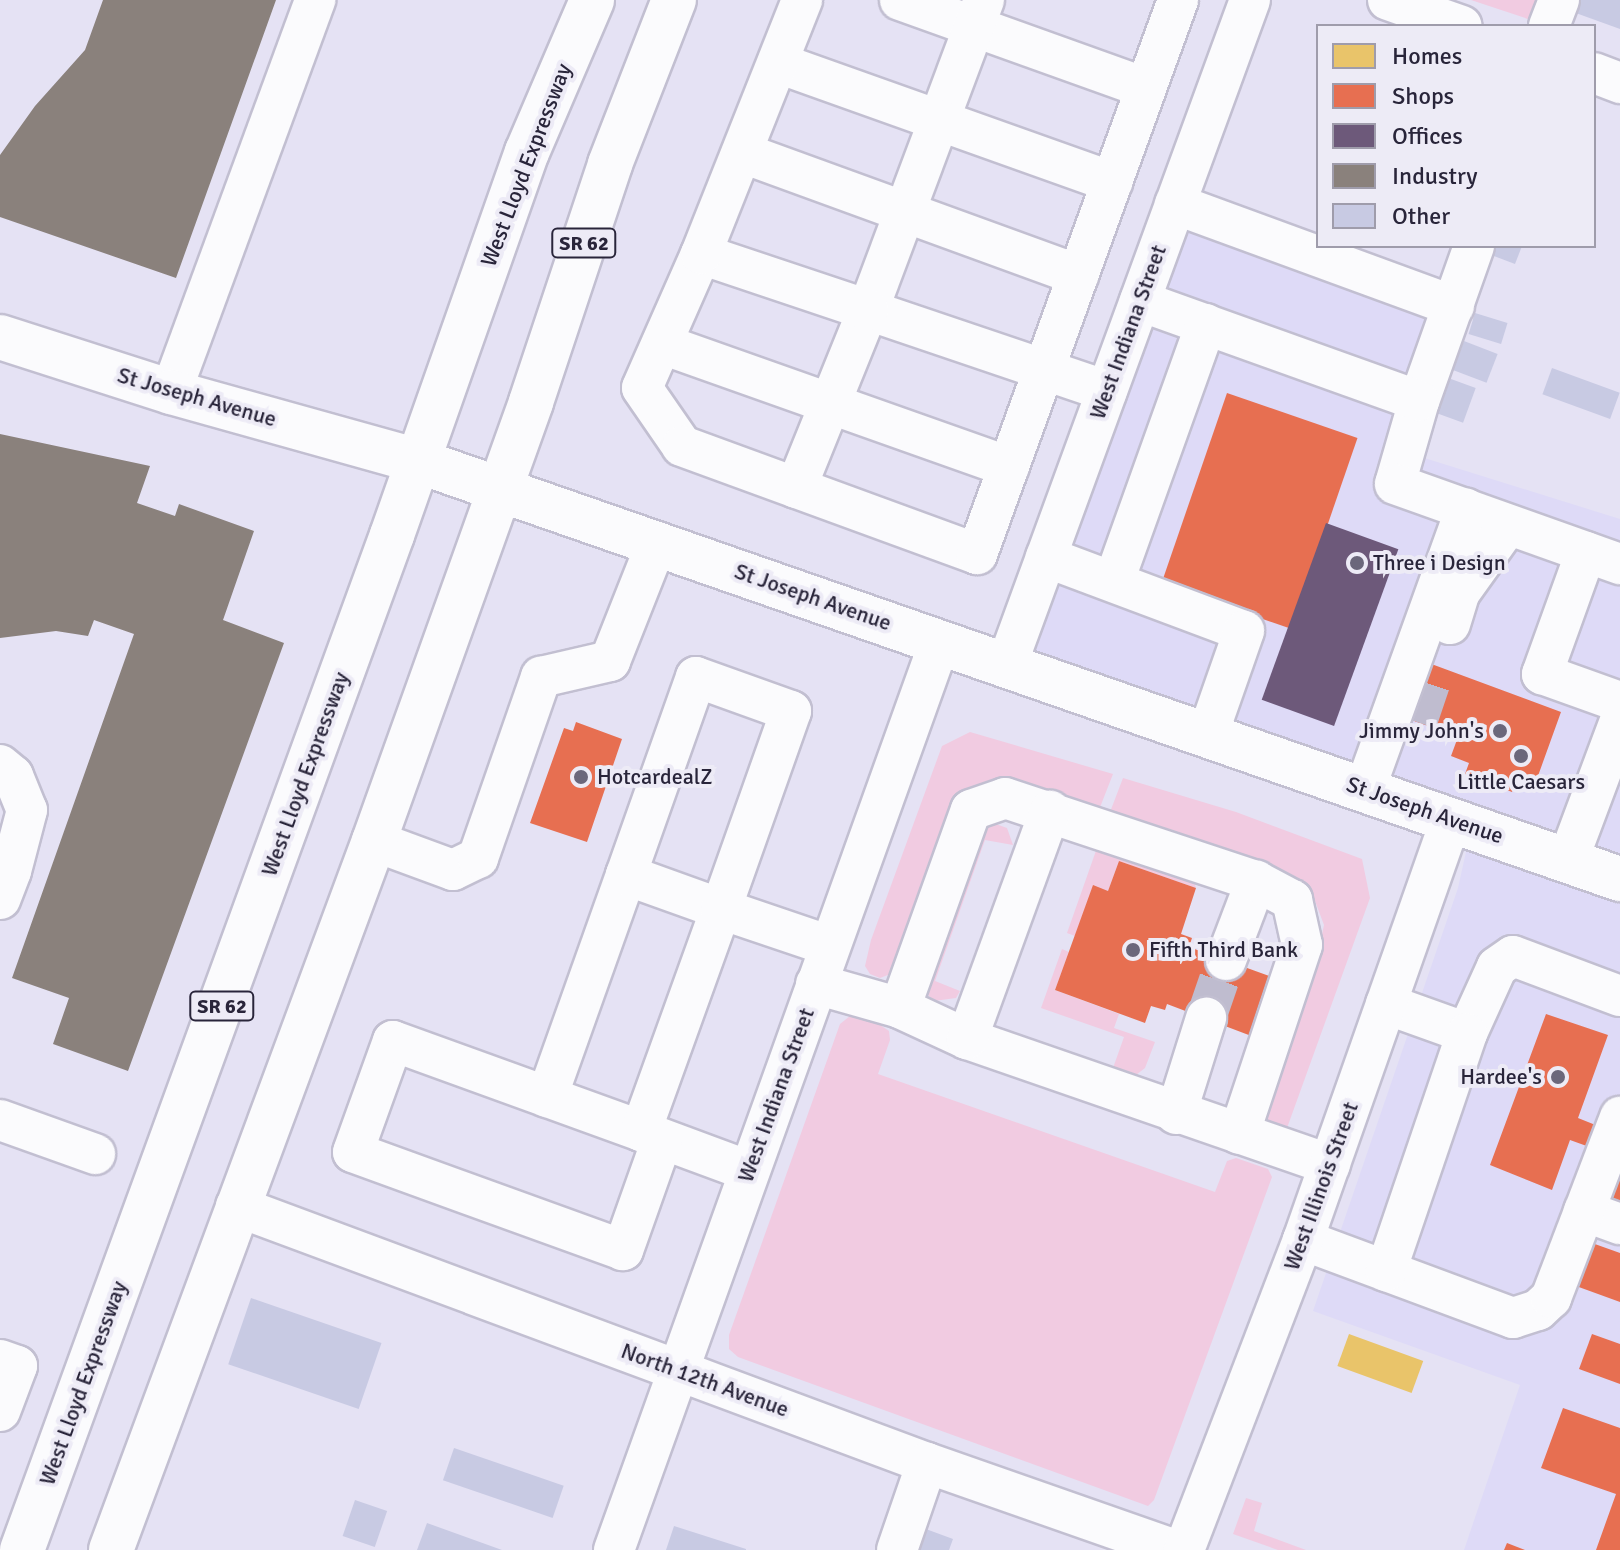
<!DOCTYPE html>
<style>
body{margin:0}
#map{position:relative;width:1620px;height:1550px;overflow:hidden;background:#e5e2f4;font-family:Signika,sans-serif}
div>[style]{position:absolute}
.built>*{inset:0;background:#dedaf7}
.green>*{inset:0;background:#f1cbe1}
.homes>*{inset:0;background:#e9c46a;transform-origin:0 0}
.shops>*{inset:0;background:#e76f51;transform-origin:0 0}
.offices>*{inset:0;background:#6d597a;transform-origin:0 0}
.industry>*{inset:0;background:#8a817c}
.building>*{inset:0;background:#c8cae3;transform-origin:0 0}
.minor-tunnel>*{height:40px;margin-top:-20px;transform-origin:0;background:repeating-linear-gradient(90deg,#bfbccf 0 40px,transparent 0 60px)}
.roads{filter:drop-shadow(2px 0 #c2bfd1) drop-shadow(-2px 0 #c2bfd1) drop-shadow(0 2px #c2bfd1) drop-shadow(0 -2px #c2bfd1)}
.minor>*{height:40px;margin:-20px;padding:0 20px;transform-origin:20px;border-radius:20px;background:#fbfbfd}
.major>*{height:44px;margin:-22px;padding:0 22px;transform-origin:22px;border-radius:22px;background:#fbfbfd}
.highway>*{height:44px;margin:-22px;padding:0 22px;transform-origin:22px;border-radius:22px;background:#fbfbfd}
.dots>*{width:22px;height:22px;translate:-50% -50%;box-sizing:border-box;border:4px solid #edebf6;border-radius:50%}
span{translate:-50% -50%;white-space:nowrap;text-align:center;line-height:1.15;-webkit-text-stroke:8px #edebf6;paint-order:stroke}
.shield-label span{padding:2px 6px;background:#edebf6;border:2px solid;border-radius:6px;-webkit-text-stroke-width:0}
.shield-label{font-size:20px;color:#29253a;font-weight:700}
.street-label{font-size:22px;color:#29253a}
.poi-label{font-size:22px;color:#29253a}
.left{translate:0 -50%;text-align:left}
.right{translate:-100% -50%;text-align:right}
.legend{position:absolute;left:1316px;top:24px;width:280px;height:224px;box-sizing:border-box;background:#edebf6;border:2px solid #9f9cab;margin:0;padding:10px 14px;list-style:none;font-size:24px;color:#29253a}
.legend li{display:flex;align-items:center;gap:16px;height:40px}
.legend b{width:40px;border:2px solid #9f9cab}
</style>
<div id="map">
<div class="built">
<i style="clip-path:polygon(1195px 192px,1443px 286px,1386px 446px,1620px 519px,1620px 1550px,1464px 1550px,1520px 1385px,1313px 1311px,1458px 888px,1466px 852px,1012px 685px)"></i>
</div>
<div class="green">
<i style="clip-path:polygon(1471px 0,1551px 0,1543px 24px)"></i>
<i style="clip-path:polygon(970px 732px,1113px 774px,1097px 815px,995px 785px,893px 973px,880px 978px,870px 974px,865px 966px,871px 940px,942px 746px)"></i>
<i style="clip-path:polygon(1123px 778px,1236px 812px,1362px 859px,1370px 898px,1287px 1128px,1270px 1130px,1260px 1119px,1319px 948px,1324px 925px,1315px 901px,1304px 892px,1107px 820px)"></i>
<i style="clip-path:polygon(993px 823px,1007px 828px,1013px 845px,985px 840px,935px 981px,960px 991px,956px 998px,934px 1001px,923px 990px,982px 824px)"></i>
<i style="clip-path:polygon(1098px 845px,1193px 879px,1196px 888px,1119px 861px,1108px 891px,1093px 886px,1075px 936px,1067px 933px)"></i>
<i style="clip-path:polygon(1062px 949px,1069px 952px,1055px 990px,1119px 1014px,1114px 1028px,1155px 1042px,1145px 1068px,1136px 1075px,1125px 1079px,1115px 1076px,1113px 1068px,1124px 1037px,1041px 1008px)"></i>
<i style="clip-path:polygon(850px 1016px,873px 1020px,889px 1031px,890px 1040px,878px 1074px,1215px 1192px,1227px 1161px,1236px 1158px,1268px 1169px,1272px 1177px,1154px 1500px,1148px 1506px,738px 1357px,729px 1349px,729px 1335px,840px 1024px)"></i>
<i style="clip-path:polygon(1246px 1498px,1262px 1503px,1254px 1531px,1306px 1550px,1278px 1550px,1233px 1534px)"></i>
</div>
<div class="homes">
<i style="left:1349px;top:1334px;width:79px;height:34px;rotate:20deg"></i>
</div>
<div class="shops">
<i style="left:1227px;top:393px;width:138px;height:202px;rotate:19deg"></i>
<i style="clip-path:polygon(1426px 662px,1561px 712px,1534px 787px,1516px 780px,1512px 792px,1465px 774px,1469px 763px,1451px 756px,1458px 737px,1406px 718px)"></i>
<i style="clip-path:polygon(576px 722px,622px 739px,587px 842px,530px 823px,564px 728px,573px 731px)"></i>
<i style="clip-path:polygon(1119px 861px,1196px 888px,1181px 934px,1192px 938px,1189px 947px,1275px 978px,1254px 1037px,1167px 1004px,1165px 1010px,1151px 1006px,1145px 1023px,1055px 990px,1093px 885px,1108px 891px)"></i>
<i style="clip-path:polygon(1546px 1014px,1608px 1035px,1578px 1118px,1603px 1128px,1595px 1149px,1570px 1140px,1552px 1190px,1490px 1165px)"></i>
<i style="clip-path:polygon(1620px 1172px,1620px 1213px,1607px 1208px)"></i>
<i style="clip-path:polygon(1592px 1243px,1620px 1253px,1620px 1302px,1576px 1286px)"></i>
<i style="clip-path:polygon(1592px 1334px,1620px 1344px,1620px 1384px,1579px 1369px)"></i>
<i style="clip-path:polygon(1563px 1408px,1620px 1428px,1620px 1550px,1596px 1550px,1616px 1494px,1541px 1468px)"></i>
<i style="clip-path:polygon(1507px 1543px,1525px 1550px,1504px 1550px)"></i>
</div>
<div class="offices">
<i style="left:1326px;top:523px;width:77px;height:188px;rotate:20deg"></i>
</div>
<div class="industry">
<i style="clip-path:polygon(103px 0,276px 0,176px 278px,0 217px,0 155px,35px 106px,85px 50px)"></i>
<i style="clip-path:polygon(0 434px,150px 466px,137px 503px,175px 516px,179px 504px,254px 531px,223px 620px,284px 643px,128px 1071px,53px 1044px,69px 998px,12px 978px,134px 634px,94px 620px,88px 636px,56px 631px,0 638px)"></i>
</div>
<div class="building">
<i style="clip-path:polygon(1578px 0,1620px 0,1620px 29px,1573px 12px)"></i>
<i style="clip-path:polygon(1488px 246px,1522px 246px,1515px 264px,1486px 253px)"></i>
<i style="left:1475px;top:313px;width:34px;height:22px;rotate:17deg"></i>
<i style="left:1464px;top:341px;width:36px;height:31px;rotate:21deg"></i>
<i style="left:1552px;top:368px;width:72px;height:28px;rotate:20deg"></i>
<i style="left:1440px;top:375px;width:38px;height:37px;rotate:20deg"></i>
<i style="left:251px;top:1298px;width:138px;height:70px;rotate:19deg"></i>
<i style="left:454px;top:1448px;width:116px;height:34px;rotate:19deg"></i>
<i style="left:355px;top:1500px;width:34px;height:38px;rotate:19deg"></i>
<i style="clip-path:polygon(427px 1523px,502px 1550px,417px 1550px)"></i>
<i style="clip-path:polygon(915px 1525px,953px 1539px,949px 1550px,906px 1550px)"></i>
<i style="clip-path:polygon(674px 1526px,746px 1549px,746px 1550px,666px 1550px)"></i>
</div>
<div class="minor-tunnel">
<i style="left:1417px;top:722px;width:59px;rotate:-71.3deg"></i>
<i style="left:1206px;top:1018px;width:61px;rotate:-71deg"></i>
</div>
<div class="roads">
<div class="minor">
<i style="left:900px;top:0;width:261px;rotate:19.7deg"></i>
<i style="left:984px;top:0;width:331px;rotate:110.5deg"></i>
<i style="left:868px;top:310px;width:252px;rotate:18.7deg"></i>
<i style="left:1388px;top:0;width:78px;rotate:19.4deg"></i>
<i style="left:1549px;top:26px;width:28px;rotate:-69deg"></i>
<i style="left:778px;top:63px;width:355px;rotate:19.6deg"></i>
<i style="left:1594px;top:73px;width:28px;rotate:21deg"></i>
<i style="left:743px;top:153px;width:357px;rotate:20deg"></i>
<i style="left:1175px;top:204px;width:297px;rotate:20.1deg"></i>
<i style="left:1474px;top:246px;width:164px;rotate:109.5deg"></i>
<i style="left:1419px;top:401px;width:86px;rotate:106.1deg"></i>
<i style="left:1395px;top:484px;width:239px;rotate:19.6deg"></i>
<i style="left:701px;top:254px;width:146px;rotate:113.8deg"></i>
<i style="left:642px;top:388px;width:70px;rotate:55.4deg"></i>
<i style="left:682px;top:446px;width:314px;rotate:20.1deg"></i>
<i style="left:977px;top:554px;width:589px;rotate:-70.06deg"></i>
<i style="left:1140px;top:301px;width:296px;rotate:19.7deg"></i>
<i style="left:662px;top:344px;width:368px;rotate:19.5deg"></i>
<i style="left:171px;top:392px;width:418px;rotate:-69.8deg"></i>
<i style="left:796px;top:488px;width:192px;rotate:-68deg"></i>
<i style="left:868px;top:310px;width:176px;rotate:-161.5deg"></i>
<i style="left:701px;top:254px;width:273px;rotate:-68.3deg"></i>
<i style="left:1586px;top:552px;width:130px;rotate:109.8deg"></i>
<i style="left:1542px;top:674px;width:83px;rotate:19.7deg"></i>
<i style="left:1046px;top:557px;width:211px;rotate:20.5deg"></i>
<i style="left:1244px;top:631px;width:109px;rotate:109.3deg"></i>
<i style="left:1114px;top:581px;width:273px;rotate:-70.3deg"></i>
<i style="left:1450px;top:624px;width:34px;rotate:-73deg"></i>
<i style="left:1460px;top:592px;width:82px;rotate:-54.4deg"></i>
<i style="left:1007px;top:664px;width:707px;rotate:-69.9deg"></i>
<i style="left:0;top:765px;width:17px;rotate:40deg"></i>
<i style="left:13px;top:776px;width:37px;rotate:68deg"></i>
<i style="left:27px;top:810px;width:63px;rotate:104.7deg"></i>
<i style="left:11px;top:871px;width:30px;rotate:111deg"></i>
<i style="left:1365px;top:789px;width:298px;rotate:-70.2deg"></i>
<i style="left:374px;top:841px;width:84px;rotate:20.2deg"></i>
<i style="left:453px;top:870px;width:28px;rotate:-26deg"></i>
<i style="left:478px;top:858px;width:192px;rotate:-70.8deg"></i>
<i style="left:541px;top:677px;width:71px;rotate:-13.1deg"></i>
<i style="left:610px;top:661px;width:128px;rotate:-68.4deg"></i>
<i style="left:1568px;top:860px;width:148px;rotate:-69.5deg"></i>
<i style="left:1226px;top:960px;width:85px;rotate:-69.2deg"></i>
<i style="left:816px;top:984px;width:87px;rotate:15.9deg"></i>
<i style="left:900px;top:1008px;width:74px;rotate:24.8deg"></i>
<i style="left:967px;top:1039px;width:384px;rotate:19.1deg"></i>
<i style="left:1386px;top:1004px;width:86px;rotate:19.7deg"></i>
<i style="left:1467px;top:1033px;width:72px;rotate:-65.6deg"></i>
<i style="left:1497px;top:967px;width:19px;rotate:-35deg"></i>
<i style="left:1513px;top:956px;width:114px;rotate:20.5deg"></i>
<i style="left:900px;top:1008px;width:210px;rotate:-70.3deg"></i>
<i style="left:971px;top:810px;width:36px;rotate:-19deg"></i>
<i style="left:1005px;top:798px;width:264px;rotate:18.3deg"></i>
<i style="left:1256px;top:881px;width:41px;rotate:27.8deg"></i>
<i style="left:1292px;top:900px;width:46px;rotate:77.5deg"></i>
<i style="left:1302px;top:945px;width:199px;rotate:108.4deg"></i>
<i style="left:967px;top:1039px;width:243px;rotate:-70deg"></i>
<i style="left:547px;top:1097px;width:236px;rotate:-70.4deg"></i>
<i style="left:1176px;top:1114px;width:101px;rotate:-72.6deg"></i>
<i style="left:0;top:1120px;width:101px;rotate:19.7deg"></i>
<i style="left:641px;top:1131px;width:115px;rotate:20.3deg"></i>
<i style="left:662px;top:1140px;width:117px;rotate:109.5deg"></i>
<i style="left:623px;top:1250px;width:287px;rotate:-160.1deg"></i>
<i style="left:353px;top:1152px;width:118px;rotate:-70.2deg"></i>
<i style="left:393px;top:1041px;width:264px;rotate:19.9deg"></i>
<i style="left:641px;top:1131px;width:236px;rotate:-70.2deg"></i>
<i style="left:721px;top:909px;width:101px;rotate:-160.3deg"></i>
<i style="left:626px;top:875px;width:210px;rotate:-70.5deg"></i>
<i style="left:696px;top:677px;width:101px;rotate:19.7deg"></i>
<i style="left:791px;top:711px;width:210px;rotate:109.5deg"></i>
<i style="left:721px;top:909px;width:115px;rotate:18.7deg"></i>
<i style="left:236px;top:1206px;width:737px;rotate:20.4deg"></i>
<i style="left:927px;top:1463px;width:264px;rotate:19.3deg"></i>
<i style="left:1584px;top:1211px;width:38px;rotate:20deg"></i>
<i style="left:1303px;top:1240px;width:224px;rotate:20.4deg"></i>
<i style="left:1513px;top:1318px;width:26px;rotate:-18deg"></i>
<i style="left:1538px;top:1310px;width:18px;rotate:-43deg"></i>
<i style="left:1551px;top:1298px;width:194px;rotate:-69.1deg"></i>
<i style="left:1386px;top:1271px;width:251px;rotate:-71.2deg"></i>
<i style="left:0;top:1360px;width:18px;rotate:19deg"></i>
<i style="left:17px;top:1366px;width:48px;rotate:110.7deg"></i>
<i style="left:614px;top:1550px;width:966px;rotate:-70.27deg"></i>
<i style="left:897px;top:1550px;width:92px;rotate:-71deg"></i>
<i style="left:1184px;top:1550px;width:332px;rotate:-69deg"></i>
<i style="left:1303px;top:1240px;width:446px;rotate:-70.6deg"></i>
</div>
<div class="major">
<i style="left:0;top:337px;width:180px;rotate:17.8deg"></i>
<i style="left:171px;top:392px;width:256px;rotate:15.6deg"></i>
<i style="left:418px;top:461px;width:1273px;rotate:19.18deg"></i>
</div>
<div class="highway">
<i style="left:22px;top:1550px;width:1080px;rotate:-69.97deg"></i>
<i style="left:392px;top:535px;width:406px;rotate:-70.6deg"></i>
<i style="left:527px;top:152px;width:165px;rotate:-66.8deg"></i>
<i style="left:111px;top:1550px;width:756px;rotate:-69.65deg"></i>
<i style="left:374px;top:841px;width:466px;rotate:-70.3deg"></i>
<i style="left:531px;top:402px;width:251px;rotate:-71.6deg"></i>
<i style="left:610px;top:164px;width:176px;rotate:-68.7deg"></i>
</div>
</div>
<div class="dots">
<i style="left:1357px;top:563px;background:#6b677b"></i>
<i style="left:1500px;top:731px;background:#6b677b"></i>
<i style="left:1521px;top:756px;background:#6b677b"></i>
<i style="left:581px;top:777px;background:#6b677b"></i>
<i style="left:1133px;top:950px;background:#6b677b"></i>
<i style="left:1558px;top:1077px;background:#6b677b"></i>
</div>
<div class="shield-label">
<span style="left:584px;top:243px">SR 62</span>
<span style="left:222px;top:1006px">SR 62</span>
</div>
<div class="street-label">
<span style="left:526px;top:165px;rotate:-69deg">West Lloyd Expressway</span>
<span style="left:1128px;top:332px;rotate:-70deg">West Indiana Street</span>
<span style="left:197px;top:397px;rotate:16deg">St Joseph Avenue</span>
<span style="left:813px;top:597px;rotate:19deg">St Joseph Avenue</span>
<span style="left:305px;top:774px;rotate:-70deg">West Lloyd Expressway</span>
<span style="left:1425px;top:810px;rotate:19deg">St Joseph Avenue</span>
<span style="left:776px;top:1095px;rotate:-70deg">West Indiana Street</span>
<span style="left:1321px;top:1186px;rotate:-70deg">West Illinois Street</span>
<span style="left:705px;top:1380px;rotate:20deg">North 12th Avenue</span>
<span style="left:83px;top:1383px;rotate:-70deg">West Lloyd Expressway</span>
</div>
<div class="poi-label">
<span class="left" style="left:1373px;top:563px">Three i Design</span>
<span class="right" style="left:1484px;top:731px">Jimmy John's</span>
<span class="left" style="left:597px;top:777px">HotcardealZ</span>
<span style="left:1521px;top:782px">Little Caesars</span>
<span class="left" style="left:1149px;top:950px">Fifth Third Bank</span>
<span class="right" style="left:1542px;top:1077px">Hardee's</span>
</div>
<ul class="legend">
<li><b style="height:22px;background:#e9c46a"></b>Homes</li>
<li><b style="height:22px;background:#e76f51"></b>Shops</li>
<li><b style="height:22px;background:#6d597a"></b>Offices</li>
<li><b style="height:22px;background:#8a817c"></b>Industry</li>
<li><b style="height:22px;background:#c8cae3"></b>Other</li>
</ul>
</div>
